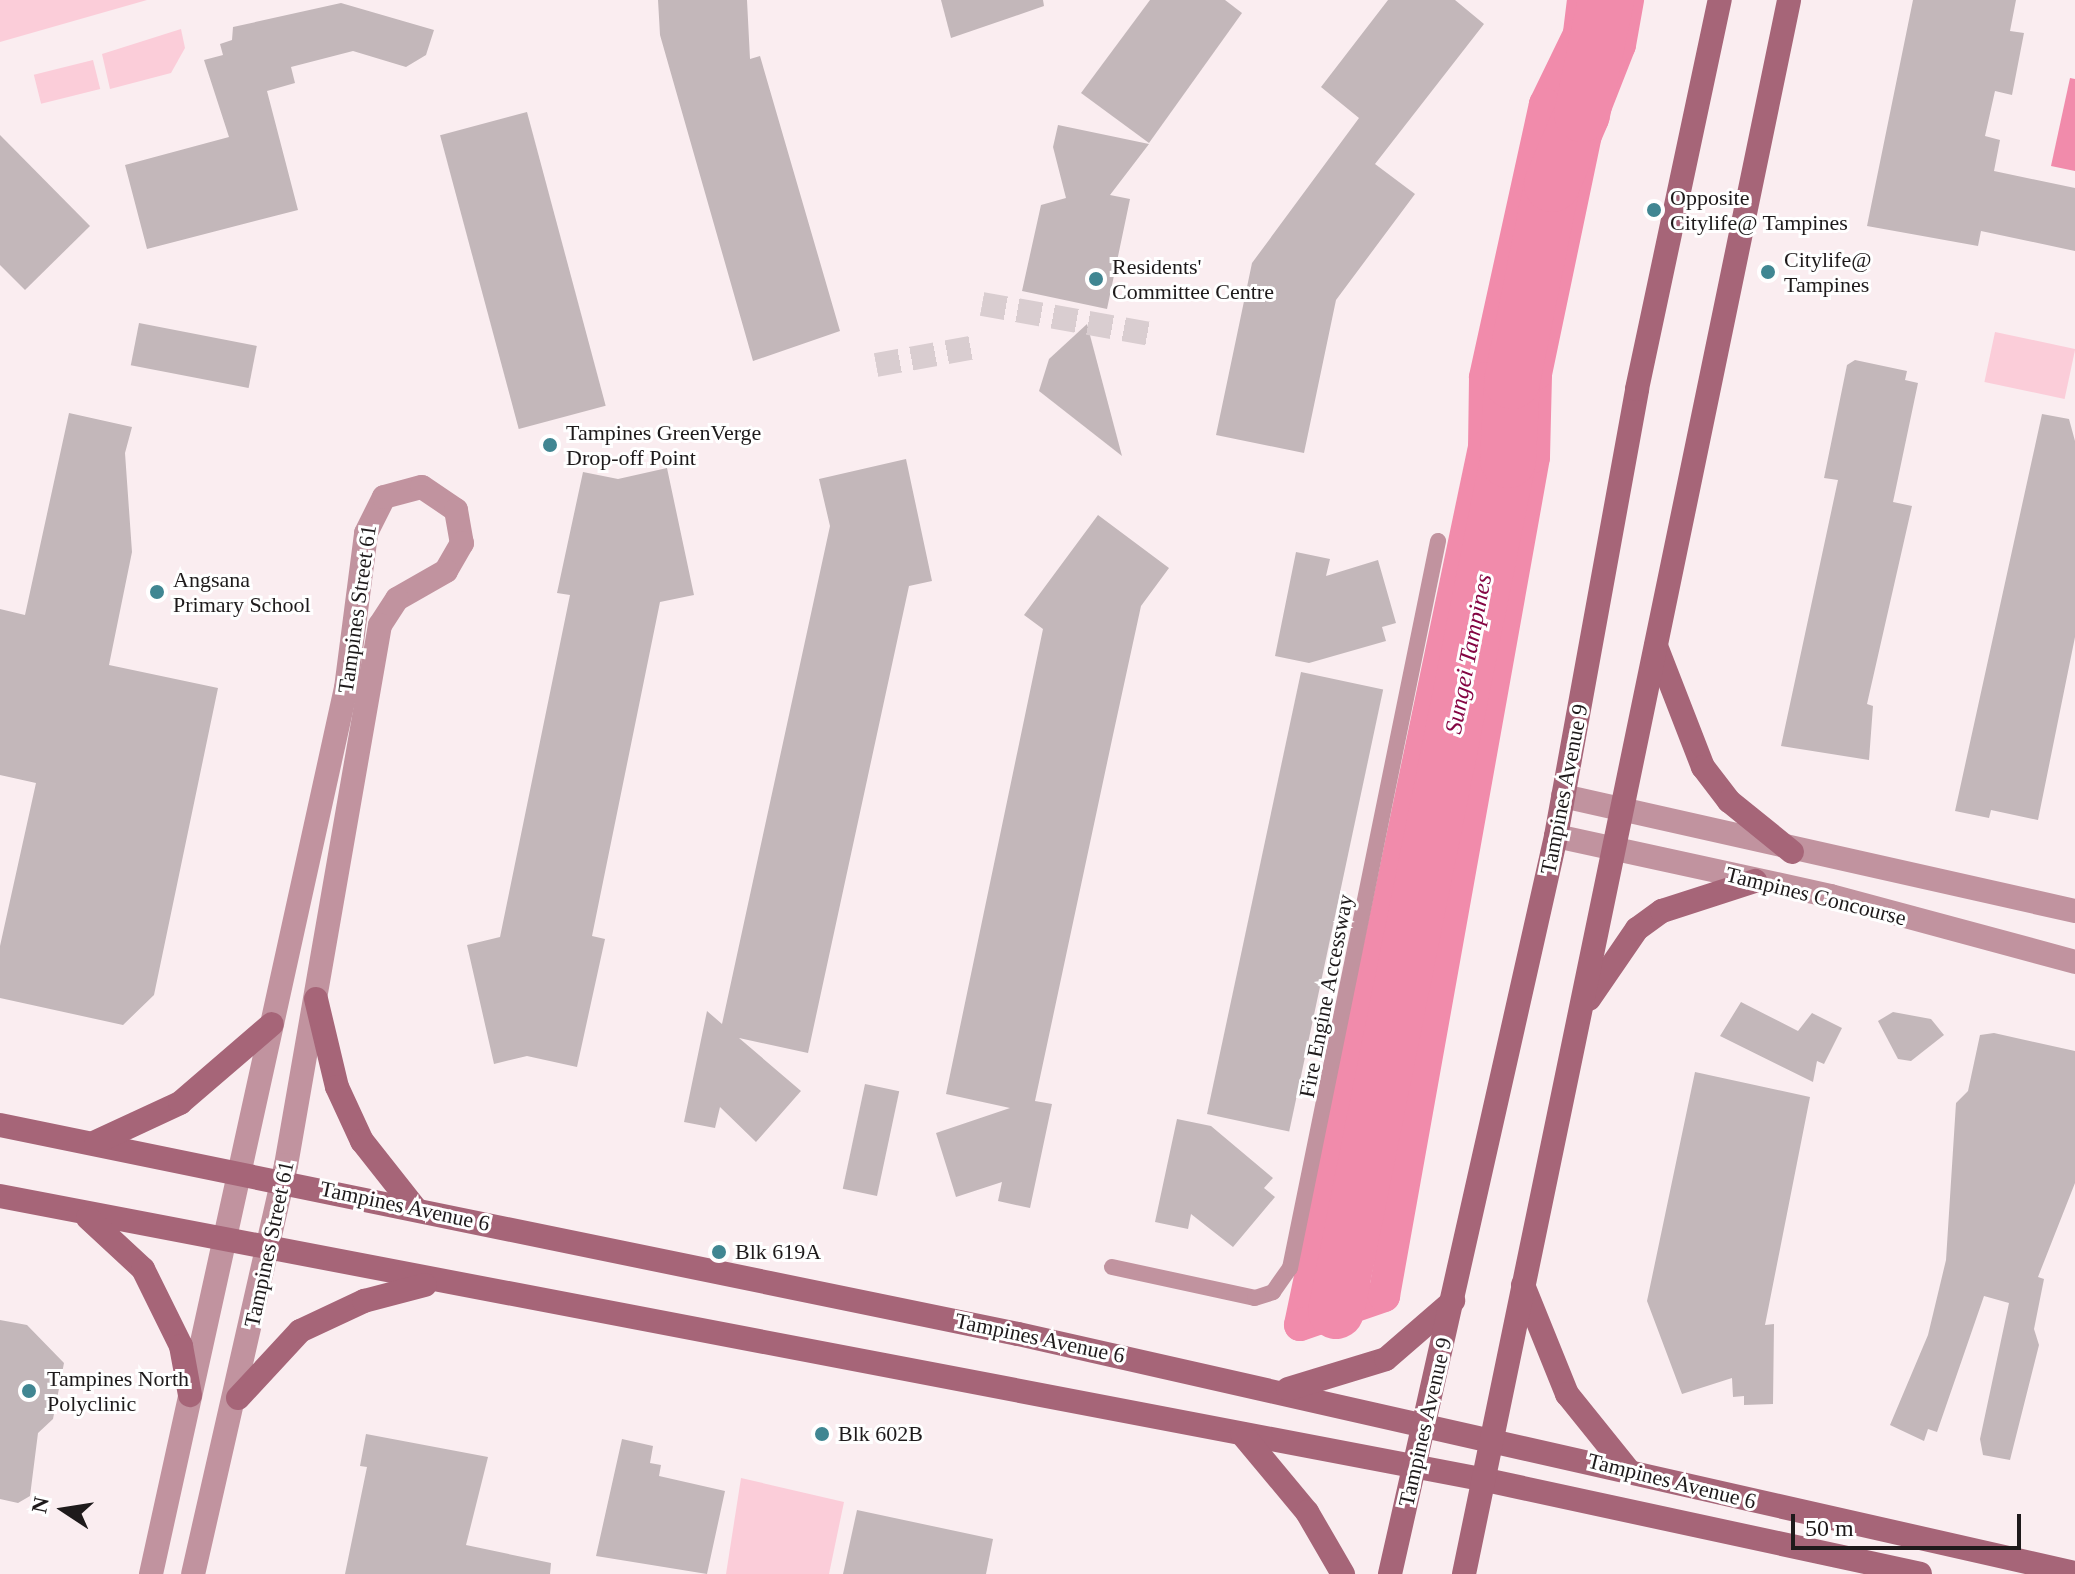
<!DOCTYPE html>
<style>
body{margin:0}
#map{position:relative;width:2075px;height:1574px;overflow:hidden;background:#faedf0;font-family:Georgia,serif}
div>[style]{position:absolute}
.green>*{inset:0;background:#fbcdd9;transform-origin:0 0}
.water>*{inset:0;background:#f18bab}
.canal>*{height:32px;margin:-16px;padding:0 16px;transform-origin:16px;border-radius:16px;background:#f18bab}
.river>*{height:56px;margin:-28px;padding:0 28px;transform-origin:28px;border-radius:28px;background:#f18bab}
.building>*{inset:0;background:#c3b7ba;transform-origin:0 0}
.street-tunnel>*{height:24px;margin-top:-12px;transform-origin:0;background:repeating-linear-gradient(90deg,#d9cdd0 0 24px,transparent 0 36px)}
.lane>*{height:16px;margin:-8px;padding:0 8px;transform-origin:8px;border-radius:8px;background:#c1939f}
.street>*{height:24px;margin:-12px;padding:0 12px;transform-origin:12px;border-radius:12px;background:#c1939f}
.secondary>*{height:24px;margin:-12px;padding:0 12px;transform-origin:12px;border-radius:12px;background:#a66578}
.dots>*{width:22px;height:22px;translate:-50% -50%;box-sizing:border-box;border:4px solid #fff;border-radius:50%}
span{translate:-50% -50%;white-space:nowrap;text-align:center;line-height:1.15;-webkit-text-stroke:6px #fff;paint-order:stroke}
.poi-label{font-size:22px;color:#1e1a1b}
.left{translate:0 -50%;text-align:left}
.street-label{font-size:22px;color:#1e1a1b}
.water-label{font-size:24px;color:#840543;font-style:italic}
.north{position:absolute;left:24px;top:1470px;width:80px;height:80px;-webkit-text-stroke:6px #fff;paint-order:stroke;rotate:282deg;font-size:22px;font-weight:700;line-height:32px;text-align:center;color:#1e1a1b}
.north::after{content:'';display:block;margin:auto;width:28px;height:36px;background:#1e1a1b;clip-path:polygon(50% 0,100% 100%,50% 72%,0 100%)}
.scale{position:absolute;left:1791px;top:1514px;width:230px;height:36px;box-sizing:border-box;border:4px solid #1e1a1b;border-top:0;padding-left:10px;font-size:24px;line-height:28px;white-space:nowrap;color:#1e1a1b;-webkit-text-stroke:6px #fff;paint-order:stroke}
</style>
<div id="map">
<div class="green">
<i style="clip-path:polygon(0 0,147px 0,0 42px)"></i>
<i style="clip-path:polygon(181px 29px,185px 48px,171px 73px,110px 89px,102px 54px)"></i>
<i style="left:93px;top:60px;width:30px;height:61px;rotate:76deg"></i>
<i style="left:1995px;top:332px;width:82px;height:51px;rotate:12deg"></i>
<i style="clip-path:polygon(741px 1478px,844px 1502px,829px 1574px,726px 1574px)"></i>
</div>
<div class="water">
<i style="clip-path:polygon(2070px 78px,2075px 79px,2075px 171px,2051px 166px)"></i>
</div>
<div class="canal">
<i style="left:1583px;top:0;width:34px;rotate:97deg"></i>
<i style="left:1579px;top:34px;width:78px;rotate:115.9deg"></i>
<i style="left:1545px;top:104px;width:280px;rotate:102.4deg"></i>
<i style="left:1485px;top:378px;width:69px;rotate:90.8deg"></i>
<i style="left:1484px;top:447px;width:897px;rotate:101.84deg"></i>
<i style="left:1300px;top:1325px;width:89px;rotate:-19deg"></i>
<i style="left:1384px;top:1296px;width:852px;rotate:-79.86deg"></i>
<i style="left:1534px;top:457px;width:83px;rotate:-88.6deg"></i>
<i style="left:1536px;top:374px;width:250px;rotate:-78.2deg"></i>
<i style="left:1587px;top:129px;width:90px;rotate:-68.6deg"></i>
<i style="left:1620px;top:45px;width:46px;rotate:-79.9deg"></i>
</div>
<div class="river">
<i style="left:1336px;top:1311px;width:868px;rotate:-78.57deg"></i>
<i style="left:1508px;top:460px;width:79px;rotate:-87.1deg"></i>
<i style="left:1512px;top:381px;width:201px;rotate:-78.5deg"></i>
<i style="left:1552px;top:184px;width:76px;rotate:-66.8deg"></i>
<i style="left:1582px;top:114px;width:116px;rotate:-78.1deg"></i>
</div>
<div class="building">
<i style="clip-path:polygon(658px 0,747px 0,750px 59px,760px 56px,840px 331px,753px 361px,660px 35px)"></i>
<i style="clip-path:polygon(941px 0,1043px 0,1044px 6px,951px 38px)"></i>
<i style="clip-path:polygon(1150px 0,1225px 0,1242px 13px,1149px 143px,1081px 93px)"></i>
<i style="clip-path:polygon(1388px 0,1455px 0,1484px 24px,1375px 164px,1415px 194px,1336px 300px,1304px 453px,1216px 435px,1252px 263px,1359px 118px,1321px 87px)"></i>
<i style="clip-path:polygon(1913px 0,2016px 0,2010px 31px,2024px 33px,2012px 95px,1995px 91px,1985px 136px,2000px 140px,1994px 171px,2075px 188px,2075px 251px,1981px 231px,1978px 246px,1867px 226px)"></i>
<i style="clip-path:polygon(341px 3px,434px 30px,426px 55px,406px 67px,353px 51px,291px 67px,295px 83px,267px 91px,298px 210px,147px 249px,125px 165px,229px 137px,204px 60px,223px 55px,220px 44px,232px 40px,233px 27px)"></i>
<i style="left:527px;top:112px;width:304px;height:90px;rotate:75deg"></i>
<i style="clip-path:polygon(1058px 125px,1149px 144px,1110px 195px,1130px 199px,1107px 309px,1022px 291px,1041px 205px,1066px 198px,1053px 147px)"></i>
<i style="clip-path:polygon(0 135px,90px 226px,25px 290px,0 265px)"></i>
<i style="left:139px;top:323px;width:120px;height:43px;rotate:11deg"></i>
<i style="clip-path:polygon(1087px 324px,1122px 456px,1039px 391px,1049px 359px)"></i>
<i style="clip-path:polygon(1855px 360px,1907px 371px,1905px 380px,1918px 383px,1893px 502px,1912px 506px,1867px 704px,1873px 706px,1869px 760px,1781px 746px,1838px 480px,1824px 478px,1847px 365px)"></i>
<i style="clip-path:polygon(69px 413px,132px 427px,125px 453px,132px 552px,109px 665px,218px 688px,154px 995px,123px 1025px,0 998px,0 946px,36px 783px,0 775px,0 609px,25px 615px)"></i>
<i style="clip-path:polygon(2042px 414px,2069px 419px,2075px 441px,2075px 637px,2038px 820px,1991px 810px,1989px 818px,1955px 811px)"></i>
<i style="clip-path:polygon(906px 459px,932px 581px,909px 586px,808px 1053px,739px 1038px,801px 1091px,756px 1142px,720px 1107px,715px 1128px,684px 1122px,707px 1011px,722px 1024px,830px 526px,819px 479px)"></i>
<i style="clip-path:polygon(667px 468px,694px 595px,660px 602px,592px 936px,605px 939px,577px 1067px,527px 1056px,494px 1064px,467px 945px,500px 937px,570px 595px,557px 593px,583px 472px,618px 479px)"></i>
<i style="clip-path:polygon(1098px 515px,1169px 568px,1141px 606px,1113px 735px,1035px 1101px,1052px 1104px,1030px 1208px,998px 1201px,1002px 1182px,956px 1197px,936px 1133px,1010px 1108px,946px 1094px,1043px 629px,1024px 615px)"></i>
<i style="clip-path:polygon(1296px 552px,1330px 559px,1326px 576px,1378px 560px,1396px 623px,1382px 627px,1386px 641px,1309px 663px,1275px 656px)"></i>
<i style="left:1301px;top:672px;width:84px;height:452px;rotate:12deg"></i>
<i style="clip-path:polygon(1741px 1002px,1798px 1031px,1812px 1013px,1842px 1028px,1824px 1064px,1817px 1061px,1813px 1082px,1720px 1036px)"></i>
<i style="clip-path:polygon(1893px 1012px,1931px 1019px,1944px 1035px,1911px 1061px,1898px 1059px,1878px 1021px)"></i>
<i style="clip-path:polygon(1994px 1033px,2075px 1051px,2075px 1183px,2038px 1277px,2044px 1279px,2034px 1329px,2039px 1345px,2010px 1460px,1983px 1455px,1980px 1439px,2009px 1303px,1984px 1296px,1937px 1432px,1928px 1429px,1924px 1441px,1890px 1425px,1928px 1335px,1946px 1260px,1956px 1103px,1968px 1091px,1980px 1035px)"></i>
<i style="clip-path:polygon(1695px 1072px,1810px 1097px,1765px 1325px,1774px 1324px,1773px 1404px,1744px 1405px,1744px 1396px,1733px 1397px,1732px 1378px,1682px 1394px,1647px 1301px)"></i>
<i style="left:865px;top:1084px;width:35px;height:107px;rotate:12deg"></i>
<i style="clip-path:polygon(1177px 1119px,1211px 1126px,1273px 1178px,1264px 1188px,1275px 1197px,1233px 1247px,1191px 1214px,1188px 1229px,1155px 1222px)"></i>
<i style="clip-path:polygon(0 1320px,27px 1325px,64px 1363px,53px 1419px,38px 1433px,30px 1496px,18px 1503px,0 1499px)"></i>
<i style="clip-path:polygon(366px 1434px,488px 1457px,466px 1545px,551px 1563px,550px 1574px,345px 1574px,367px 1467px,360px 1466px)"></i>
<i style="clip-path:polygon(622px 1439px,653px 1446px,650px 1463px,661px 1465px,659px 1476px,725px 1491px,707px 1574px,596px 1556px)"></i>
<i style="clip-path:polygon(857px 1510px,993px 1539px,986px 1574px,843px 1574px)"></i>
</div>
<div class="street-tunnel">
<i style="left:982px;top:304px;width:171px;rotate:10.1deg"></i>
<i style="left:876px;top:365px;width:101px;rotate:-10.3deg"></i>
</div>
<div class="lane">
<i style="left:1112px;top:1267px;width:146px;rotate:12.2deg"></i>
<i style="left:1255px;top:1298px;width:19px;rotate:-18deg"></i>
<i style="left:1273px;top:1292px;width:29px;rotate:-55deg"></i>
<i style="left:1290px;top:1268px;width:742px;rotate:-78.49deg"></i>
</div>
<div class="street">
<i style="left:1563px;top:796px;width:525px;rotate:12.66deg"></i>
<i style="left:1556px;top:836px;width:281px;rotate:12.3deg"></i>
<i style="left:1831px;top:896px;width:253px;rotate:15.1deg"></i>
<i style="left:151px;top:1574px;width:907px;rotate:-77.59deg"></i>
<i style="left:346px;top:688px;width:156px;rotate:-82.6deg"></i>
<i style="left:366px;top:533px;width:40px;rotate:-63.4deg"></i>
<i style="left:384px;top:497px;width:39px;rotate:-15deg"></i>
<i style="left:422px;top:487px;width:41px;rotate:34.1deg"></i>
<i style="left:456px;top:510px;width:34px;rotate:80deg"></i>
<i style="left:462px;top:543px;width:32px;rotate:120deg"></i>
<i style="left:446px;top:571px;width:56px;rotate:150.3deg"></i>
<i style="left:397px;top:599px;width:31px;rotate:123deg"></i>
<i style="left:380px;top:625px;width:548px;rotate:99.87deg"></i>
<i style="left:286px;top:1165px;width:419px;rotate:102.8deg"></i>
</div>
<div class="secondary">
<i style="left:1656px;top:646px;width:130px;rotate:68.8deg"></i>
<i style="left:1703px;top:767px;width:43px;rotate:52.6deg"></i>
<i style="left:1729px;top:801px;width:81px;rotate:39deg"></i>
<i style="left:316px;top:999px;width:90px;rotate:76.6deg"></i>
<i style="left:337px;top:1087px;width:60px;rotate:65.2deg"></i>
<i style="left:362px;top:1141px;width:85px;rotate:51.7deg"></i>
<i style="left:1589px;top:999px;width:85px;rotate:-55.6deg"></i>
<i style="left:1637px;top:929px;width:31px;rotate:-36deg"></i>
<i style="left:1662px;top:911px;width:98px;rotate:-17.9deg"></i>
<i style="left:0;top:1125px;width:1039px;rotate:11.6deg"></i>
<i style="left:1018px;top:1334px;width:1084px;rotate:12.74deg"></i>
<i style="left:96px;top:1142px;width:93px;rotate:-24.9deg"></i>
<i style="left:180px;top:1103px;width:121px;rotate:-40.7deg"></i>
<i style="left:0;top:1196px;width:1513px;rotate:10.82deg"></i>
<i style="left:1486px;top:1480px;width:444px;rotate:12.2deg"></i>
<i style="left:88px;top:1218px;width:75px;rotate:42.8deg"></i>
<i style="left:143px;top:1269px;width:86px;rotate:63.7deg"></i>
<i style="left:181px;top:1346px;width:50px;rotate:79.6deg"></i>
<i style="left:1523px;top:1285px;width:118px;rotate:68deg"></i>
<i style="left:1567px;top:1394px;width:97px;rotate:51.2deg"></i>
<i style="left:1288px;top:1389px;width:102px;rotate:-17deg"></i>
<i style="left:1386px;top:1359px;width:89px;rotate:-40.9deg"></i>
<i style="left:238px;top:1398px;width:91px;rotate:-47.2deg"></i>
<i style="left:300px;top:1331px;width:71px;rotate:-25.1deg"></i>
<i style="left:364px;top:1301px;width:63px;rotate:-14.7deg"></i>
<i style="left:1242px;top:1434px;width:102px;rotate:50.2deg"></i>
<i style="left:1307px;top:1512px;width:72px;rotate:59.9deg"></i>
<i style="left:1390px;top:1574px;width:756px;rotate:-77.32deg"></i>
<i style="left:1556px;top:836px;width:454px;rotate:-79.7deg"></i>
<i style="left:1637px;top:389px;width:398px;rotate:-78deg"></i>
<i style="left:1464px;top:1574px;width:1607px;rotate:-78.33deg"></i>
</div>
<div class="dots">
<i style="left:1654px;top:210px;background:#408692"></i>
<i style="left:1768px;top:272px;background:#408692"></i>
<i style="left:1096px;top:279px;background:#408692"></i>
<i style="left:550px;top:445px;background:#408692"></i>
<i style="left:157px;top:592px;background:#408692"></i>
<i style="left:719px;top:1252px;background:#408692"></i>
<i style="left:29px;top:1391px;background:#408692"></i>
<i style="left:822px;top:1434px;background:#408692"></i>
</div>
<div class="poi-label">
<span class="left" style="left:1670px;top:210px">Opposite<br>Citylife@ Tampines</span>
<span class="left" style="left:1784px;top:272px">Citylife@<br>Tampines</span>
<span class="left" style="left:1112px;top:279px">Residents'<br>Committee Centre</span>
<span class="left" style="left:566px;top:445px">Tampines GreenVerge<br>Drop-off Point</span>
<span class="left" style="left:173px;top:592px">Angsana<br>Primary School</span>
<span class="left" style="left:735px;top:1252px">Blk 619A</span>
<span class="left" style="left:47px;top:1391px">Tampines North<br>Polyclinic</span>
<span class="left" style="left:838px;top:1434px">Blk 602B</span>
</div>
<div class="street-label">
<span style="left:357px;top:609px;rotate:-82deg">Tampines Street 61</span>
<span style="left:1564px;top:789px;rotate:-79deg">Tampines Avenue 9</span>
<span style="left:1816px;top:896px;rotate:14deg">Tampines Concourse</span>
<span style="left:1326px;top:996px;rotate:-79deg">Fire Engine Accessway</span>
<span style="left:405px;top:1206px;rotate:12deg">Tampines Avenue 6</span>
<span style="left:269px;top:1244px;rotate:-78deg">Tampines Street 61</span>
<span style="left:1040px;top:1338px;rotate:12deg">Tampines Avenue 6</span>
<span style="left:1425px;top:1422px;rotate:-77deg">Tampines Avenue 9</span>
<span style="left:1672px;top:1481px;rotate:14deg">Tampines Avenue 6</span>
</div>
<div class="water-label">
<span style="left:1469px;top:654px;rotate:-79deg">Sungei Tampines</span>
</div>
<div class="north">N</div>
<div class="scale">50 m</div>
</div>
